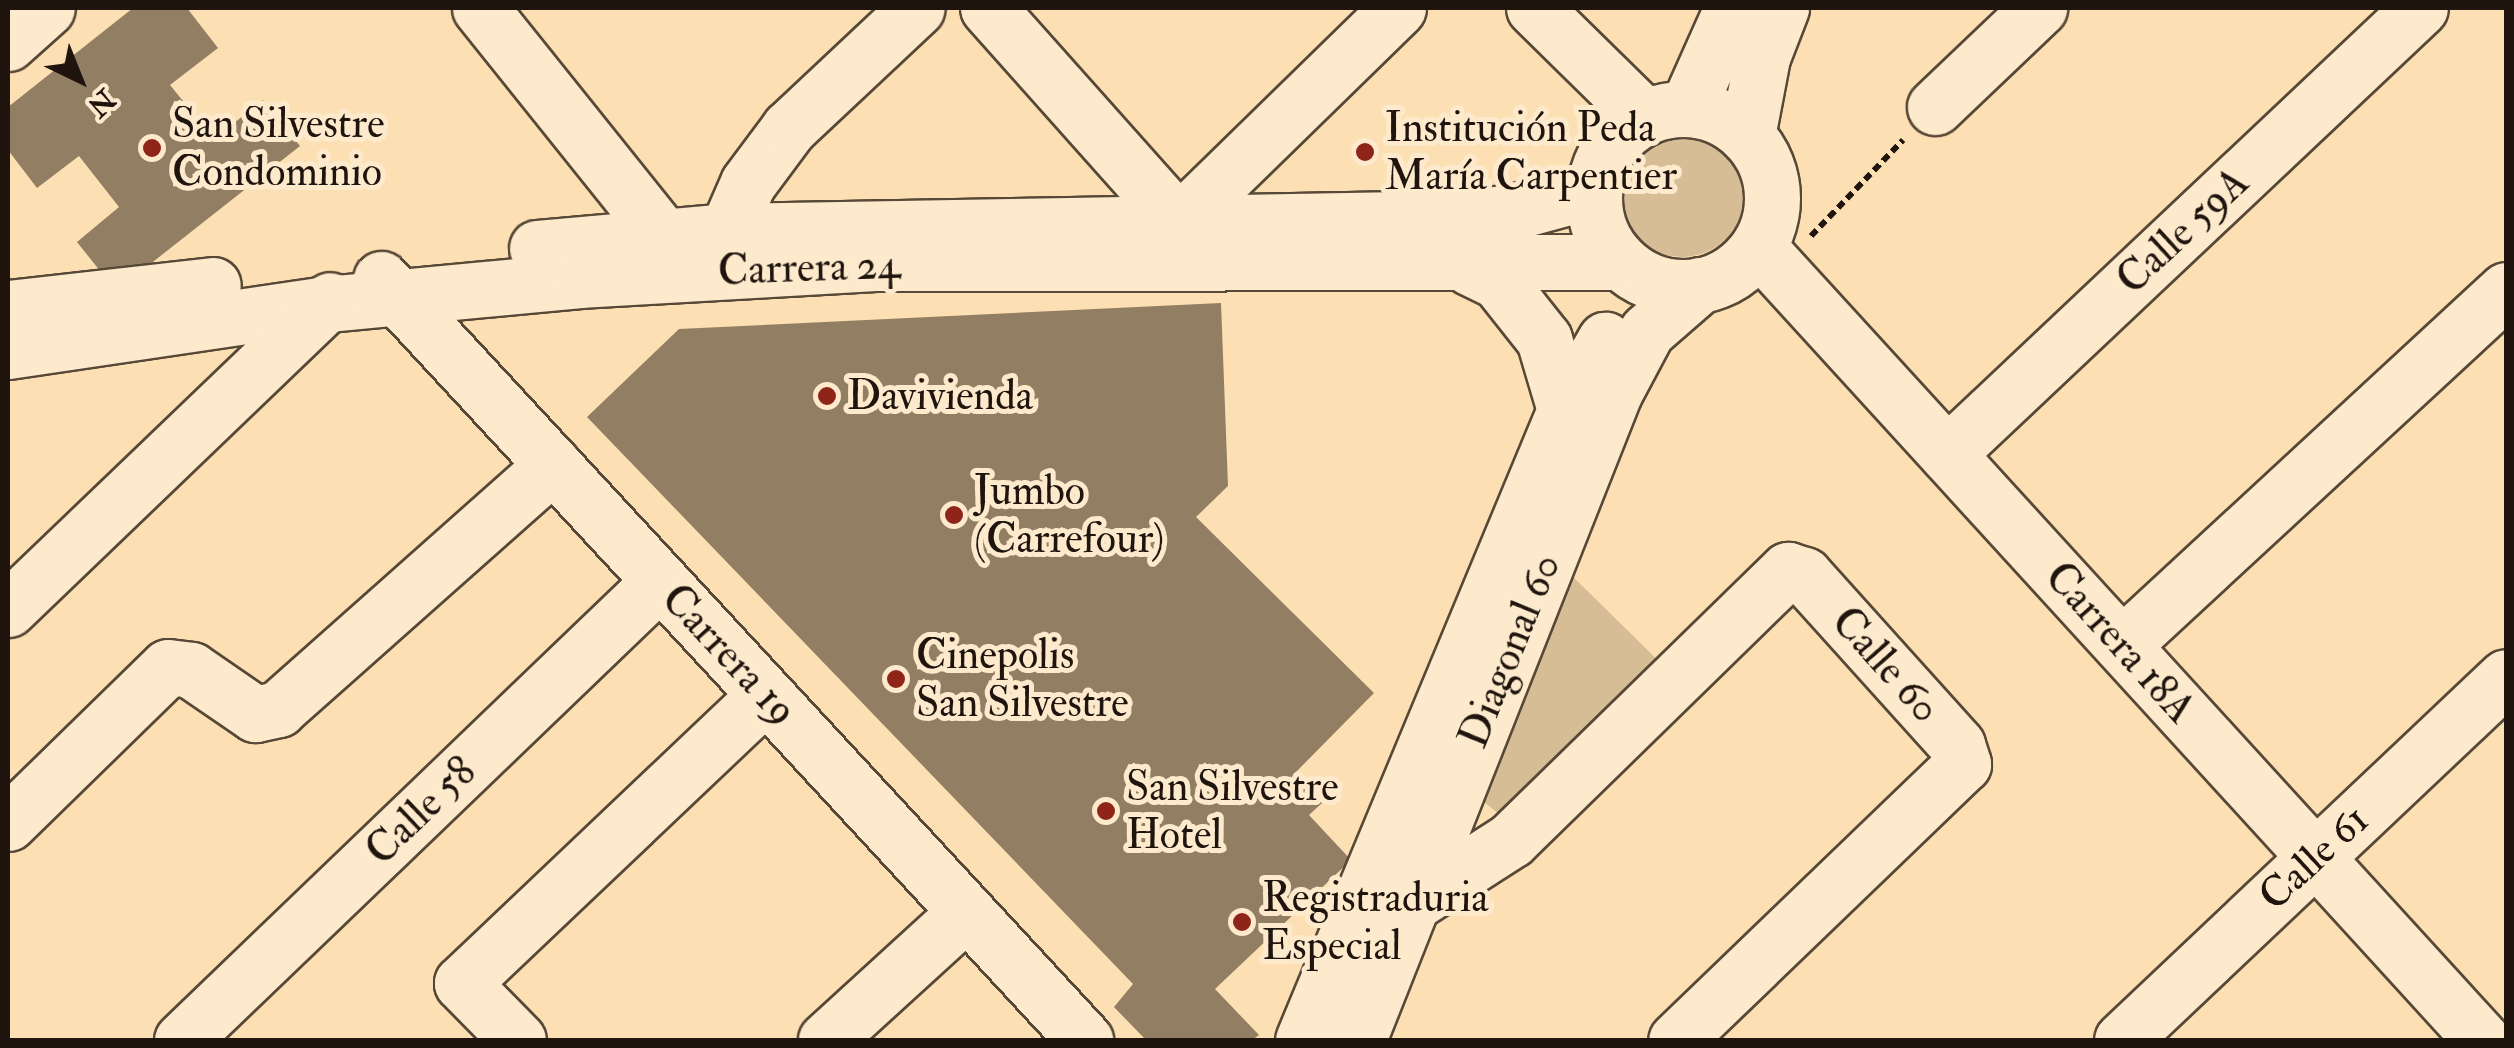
<!DOCTYPE html>
<meta charset="utf-8">
<style>
body{margin:0}
#map{position:relative;width:2514px;height:1048px;overflow:hidden;background:#fcdfb2;font-family:"IM FELL Double Pica",serif}
div>[style]{position:absolute}
.green>*{inset:0;background:#d7bd96}
.round{border-radius:50%}
.building>*{inset:0;background:#927e63}
.path>*{height:6px;margin-top:-3px;transform-origin:0;background:repeating-linear-gradient(90deg,#20150e 0 8px,transparent 0 13px)}
.roads{filter:drop-shadow(2px 0 #574837) drop-shadow(-2px 0 #574837) drop-shadow(0 2px #574837) drop-shadow(0 -2px #574837)}
.minor>*{height:55px;margin:-27.5px;padding:0 27.5px;transform-origin:27.5px;border-radius:27.5px;background:#fdeacd}
.minor>.ring{margin:-27.5px;padding:0;box-sizing:content-box;background:none;border:55px solid #fdeacd;border-radius:50%}
.dots>*{width:28px;height:28px;translate:-50% -50%;box-sizing:border-box;border:5px solid #fdeacd;border-radius:50%}
span{translate:-50% -50%;white-space:nowrap;text-align:center;line-height:1.15;-webkit-text-stroke:10px #fdeacd;paint-order:stroke}
.poi-label{font-size:42px;color:#20150e}
.left{translate:0 -50%;text-align:left}
.street-label{font-size:42px;color:#20150e}
.frame{position:absolute;inset:0;border:10px solid #20150e;pointer-events:none}
.north{position:absolute;left:30px;top:30px;width:100px;height:100px;-webkit-text-stroke:8px #fdeacd;paint-order:stroke;rotate:137deg;font-size:28px;font-weight:700;line-height:40px;text-align:center;color:#20150e}
.north::after{content:'';display:block;margin:auto;width:35px;height:45px;background:#20150e;clip-path:polygon(50% 0,100% 100%,50% 72%,0 100%)}
</style>
<div id="map">
<div class="green">
<i class="round" style="left:1620px;top:133px;width:124px;height:124px"></i>
<i style="clip-path:polygon(1564px 568px,1676px 678px,1510px 823px,1484px 802px,1484px 784px)"></i>
</div>
<div class="building">
<i style="clip-path:polygon(133px 8px,187px 8px,218px 48px,170px 85px,214px 139px,263px 100px,300px 146px,116px 291px,77px 242px,119px 207px,79px 156px,37px 188px,8px 150px,8px 107px)"></i>
<i style="clip-path:polygon(1221px 303px,1228px 486px,1196px 517px,1374px 693px,1294px 774px,1322px 803px,1309px 815px,1351px 860px,1215px 989px,1259px 1035px,1252px 1040px,1146px 1040px,1114px 1007px,1133px 984px,587px 417px,679px 329px)"></i>
</div>
<div class="path">
<i style="left:1811px;top:236px;width:133px;rotate:-46.2deg"></i>
</div>
<div class="roads">
<div class="minor">
<i style="left:480px;top:8px;width:291px;rotate:51.3deg"></i>
<i style="left:988px;top:8px;width:287px;rotate:48.3deg"></i>
<i style="left:1179px;top:222px;width:306px;rotate:-44.3deg"></i>
<i style="left:1534px;top:8px;width:156px;rotate:44.5deg"></i>
<i style="left:8px;top:43px;width:52px;rotate:-41.9deg"></i>
<i style="left:1935px;top:107px;width:144px;rotate:-43.6deg"></i>
<i style="left:1687px;top:109px;width:111px;rotate:-66deg"></i>
<i class="ring" style="left:1594px;top:109px;width:123px;height:123px"></i>
<i style="left:1747px;top:136px;width:80px;rotate:-79.2deg"></i>
<i style="left:1762px;top:57px;width:53px;rotate:-68.8deg"></i>
<i style="left:727px;top:231px;width:52px;rotate:-66.4deg"></i>
<i style="left:748px;top:183px;width:69px;rotate:-53.3deg"></i>
<i style="left:789px;top:128px;width:175px;rotate:-43.2deg"></i>
<i style="left:1758px;top:247px;width:1074px;rotate:47.6deg"></i>
<i style="left:537px;top:248px;width:191px;rotate:-5.1deg"></i>
<i style="left:727px;top:231px;width:729px;rotate:-1.02deg"></i>
<i style="left:1456px;top:218px;width:57px;rotate:-6deg"></i>
<i style="left:1513px;top:212px;width:84px;rotate:-15.2deg"></i>
<i style="left:1469px;top:267px;width:32px;rotate:26deg"></i>
<i style="left:1498px;top:281px;width:74px;rotate:51.6deg"></i>
<i style="left:1544px;top:339px;width:74px;rotate:73.5deg"></i>
<i style="left:381px;top:279px;width:1037px;rotate:47.23deg"></i>
<i style="left:8px;top:308px;width:206px;rotate:-6.4deg"></i>
<i style="left:8px;top:351px;width:322px;rotate:-8.4deg"></i>
<i style="left:327px;top:304px;width:254px;rotate:-5.4deg"></i>
<i style="left:580px;top:280px;width:294px;rotate:-3.3deg"></i>
<i style="left:874px;top:263px;width:741px;rotate:-0.08deg"></i>
<i style="left:1947px;top:454px;width:650px;rotate:-43.32deg"></i>
<i style="left:8px;top:609px;width:446px;rotate:-43.8deg"></i>
<i style="left:2122px;top:645px;width:523px;rotate:-42.75deg"></i>
<i style="left:8px;top:823px;width:223px;rotate:-44.3deg"></i>
<i style="left:168px;top:667px;width:23px;rotate:7deg"></i>
<i style="left:191px;top:670px;width:78px;rotate:34.5deg"></i>
<i style="left:255px;top:714px;width:24px;rotate:-12deg"></i>
<i style="left:278px;top:709px;width:368px;rotate:-41.6deg"></i>
<i style="left:1405px;top:908px;width:126px;rotate:-32.7deg"></i>
<i style="left:1511px;top:840px;width:387px;rotate:-44.3deg"></i>
<i style="left:1788px;top:570px;width:17px;rotate:17deg"></i>
<i style="left:1804px;top:575px;width:229px;rotate:48deg"></i>
<i style="left:1957px;top:745px;width:20px;rotate:72deg"></i>
<i style="left:1963px;top:764px;width:398px;rotate:136.1deg"></i>
<i style="left:182px;top:1040px;width:663px;rotate:-43.84deg"></i>
<i style="left:518px;top:1040px;width:80px;rotate:-134.5deg"></i>
<i style="left:462px;top:983px;width:418px;rotate:-43.5deg"></i>
<i style="left:826px;top:1040px;width:190px;rotate:-42.4deg"></i>
<i style="left:1303px;top:1040px;width:682px;rotate:-67.42deg"></i>
<i style="left:1565px;top:410px;width:81px;rotate:-60.3deg"></i>
<i style="left:1358px;top:1040px;width:696px;rotate:-68.41deg"></i>
<i style="left:1614px;top:393px;width:70px;rotate:-62deg"></i>
<i style="left:1647px;top:331px;width:70px;rotate:-41deg"></i>
<i style="left:2122px;top:1040px;width:528px;rotate:-43.39deg"></i>
</div>
</div>
<div class="dots">
<i style="left:152px;top:148px;background:#8f2418"></i>
<i style="left:1365px;top:152px;background:#8f2418"></i>
<i style="left:827px;top:396px;background:#8f2418"></i>
<i style="left:954px;top:515px;background:#8f2418"></i>
<i style="left:896px;top:679px;background:#8f2418"></i>
<i style="left:1106px;top:811px;background:#8f2418"></i>
<i style="left:1242px;top:922px;background:#8f2418"></i>
</div>
<div class="poi-label">
<span class="left" style="left:172px;top:148px">San Silvestre<br>Condominio</span>
<span class="left" style="left:1385px;top:152px">Institución Peda<br>María Carpentier</span>
<span class="left" style="left:847px;top:396px">Davivienda</span>
<span class="left" style="left:974px;top:515px">Jumbo<br>(Carrefour)</span>
<span class="left" style="left:916px;top:679px">Cinepolis<br>San Silvestre</span>
<span class="left" style="left:1126px;top:811px">San Silvestre<br>Hotel</span>
<span class="left" style="left:1262px;top:922px">Registraduria<br>Especial</span>
</div>
<div class="street-label">
<span style="left:2183px;top:231px;rotate:-43deg">Calle 59A</span>
<span style="left:809px;top:268px;rotate:-2deg">Carrera 24</span>
<span style="left:2120px;top:643px;rotate:48deg">Carrera 18A</span>
<span style="left:1510px;top:651px;rotate:-68deg">Diagonal 60</span>
<span style="left:729px;top:655px;rotate:47deg">Carrera 19</span>
<span style="left:1886px;top:665px;rotate:48deg">Calle 60</span>
<span style="left:421px;top:811px;rotate:-44deg">Calle 58</span>
<span style="left:2314px;top:858px;rotate:-43deg">Calle 61</span>
</div>
<div class="frame"></div>
<div class="north">N</div>
</div>
